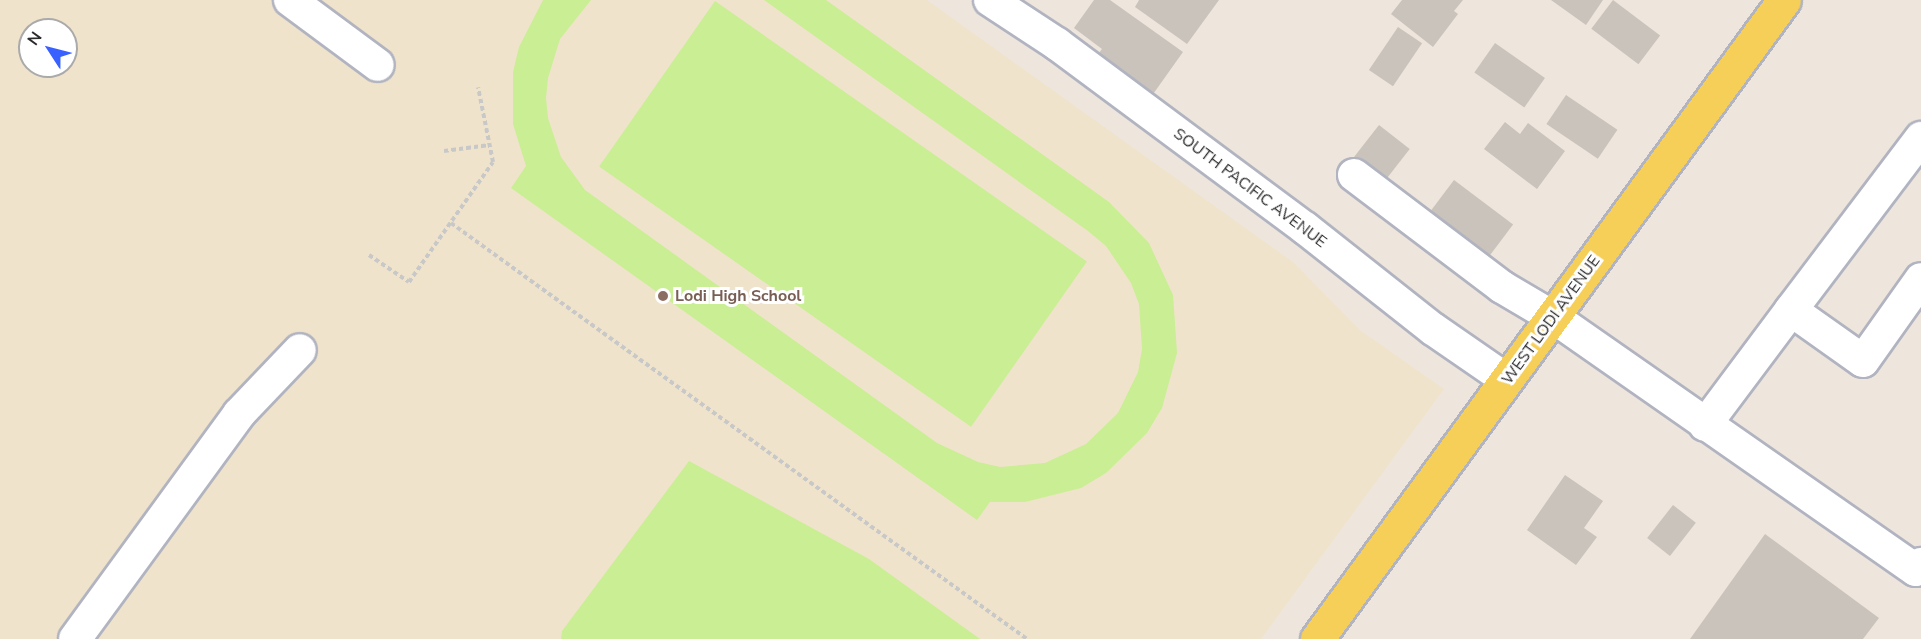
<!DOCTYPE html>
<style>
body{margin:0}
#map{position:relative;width:1921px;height:639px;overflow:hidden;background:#eee6dd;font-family:"Nunito Sans",sans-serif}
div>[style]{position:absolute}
.education>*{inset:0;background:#f0e3cc}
.pitch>*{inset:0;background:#c9ee93;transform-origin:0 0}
.building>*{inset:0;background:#c9c3bc;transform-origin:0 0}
.path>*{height:4px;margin-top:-2px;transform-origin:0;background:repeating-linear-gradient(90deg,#c8c8c8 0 4.5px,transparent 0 7.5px)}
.roads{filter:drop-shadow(2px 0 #b1b4c0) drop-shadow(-2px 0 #b1b4c0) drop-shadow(0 2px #b1b4c0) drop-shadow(0 -2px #b1b4c0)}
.minor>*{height:32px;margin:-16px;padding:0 16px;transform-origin:16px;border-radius:16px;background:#fff}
.major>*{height:33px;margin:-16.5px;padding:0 16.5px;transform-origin:16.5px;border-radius:16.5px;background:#f6cf59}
.dots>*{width:16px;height:16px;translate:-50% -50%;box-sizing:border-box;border:3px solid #fff;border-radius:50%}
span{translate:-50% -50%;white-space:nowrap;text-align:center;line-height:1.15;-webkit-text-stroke:6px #fff;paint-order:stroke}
.street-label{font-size:16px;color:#2b2b2b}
.education-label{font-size:16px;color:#785e54;font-weight:700}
.left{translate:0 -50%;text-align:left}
.north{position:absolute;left:18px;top:18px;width:60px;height:60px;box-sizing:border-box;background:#fff;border:2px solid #aaa;border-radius:50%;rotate:306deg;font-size:16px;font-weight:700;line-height:24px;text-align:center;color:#2b2b2b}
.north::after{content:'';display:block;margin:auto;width:21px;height:27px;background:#3961ff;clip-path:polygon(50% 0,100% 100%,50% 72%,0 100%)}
</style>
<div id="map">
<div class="education">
<i style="clip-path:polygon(evenodd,0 0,927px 0,1293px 262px,1360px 330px,1444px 389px,1261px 639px,0 639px,0 0,30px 30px,66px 30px,66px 66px,30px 66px,30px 30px)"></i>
</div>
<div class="pitch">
<i style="clip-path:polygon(543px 0,591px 0,560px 39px,548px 78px,546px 98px,548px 118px,561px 157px,585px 190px,937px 443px,978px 462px,1000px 467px,1045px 463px,1086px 444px,1118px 413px,1138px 372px,1142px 349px,1139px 304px,1131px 283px,1106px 246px,1088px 231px,764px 0,826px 0,1109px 202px,1149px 243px,1173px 295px,1177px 353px,1162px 408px,1147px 433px,1106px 473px,1081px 488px,1025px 502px,990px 502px,977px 520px,511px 188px,526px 166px,513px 124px,513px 72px,519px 47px)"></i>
<i style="left:715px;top:1px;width:454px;height:202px;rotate:35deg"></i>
<i style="clip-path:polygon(689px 461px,869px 559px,980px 639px,561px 639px,562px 631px)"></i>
</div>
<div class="building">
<i style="clip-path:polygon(1094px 0,1110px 0,1183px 52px,1151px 97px,1096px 57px,1102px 49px,1074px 28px)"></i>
<i style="clip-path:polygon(1139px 0,1219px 0,1187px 44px,1135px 7px)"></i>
<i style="clip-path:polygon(1402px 0,1463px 0,1454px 11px,1458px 14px,1433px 47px,1391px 14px)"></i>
<i style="clip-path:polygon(1551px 0,1603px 0,1586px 25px)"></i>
<i style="left:1613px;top:0;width:59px;height:36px;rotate:37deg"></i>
<i style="left:1398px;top:27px;width:29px;height:52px;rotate:34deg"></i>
<i style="left:1495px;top:43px;width:61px;height:36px;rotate:35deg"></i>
<i style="left:1566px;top:95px;width:62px;height:35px;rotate:34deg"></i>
<i style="clip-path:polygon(1505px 122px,1520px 134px,1528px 123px,1565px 151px,1537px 189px,1484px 149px)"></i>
<i style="left:1379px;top:125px;width:39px;height:51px;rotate:38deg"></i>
<i style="left:1454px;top:180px;width:74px;height:46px;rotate:37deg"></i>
<i style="clip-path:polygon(1565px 475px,1603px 501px,1584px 528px,1597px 537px,1576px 565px,1527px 530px)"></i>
<i style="left:1673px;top:505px;width:29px;height:42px;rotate:38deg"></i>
<i style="clip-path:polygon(1765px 534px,1879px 618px,1863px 639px,1690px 639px)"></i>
</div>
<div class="path">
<i style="left:444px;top:151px;width:46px;rotate:-7.4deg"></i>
<i style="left:451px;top:223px;width:711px;rotate:35.84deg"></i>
<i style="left:369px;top:255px;width:48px;rotate:34deg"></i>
<i style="left:409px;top:282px;width:146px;rotate:-55deg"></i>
<i style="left:493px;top:162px;width:76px;rotate:-101.3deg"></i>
</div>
<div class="roads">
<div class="minor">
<i style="left:290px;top:0;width:109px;rotate:36.5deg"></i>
<i style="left:990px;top:0;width:80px;rotate:33.3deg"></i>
<i style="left:1057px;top:44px;width:309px;rotate:36.6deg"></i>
<i style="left:1305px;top:228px;width:163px;rotate:38.3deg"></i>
<i style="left:1433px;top:329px;width:90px;rotate:34.6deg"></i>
<i style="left:1354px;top:175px;width:186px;rotate:37.1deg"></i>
<i style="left:1502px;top:287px;width:59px;rotate:30.5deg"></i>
<i style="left:1553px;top:317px;width:442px;rotate:34.9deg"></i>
<i style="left:1916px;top:570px;width:8px;rotate:-50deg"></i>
<i style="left:1791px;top:310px;width:216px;rotate:-52.9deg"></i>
<i style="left:1705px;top:425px;width:144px;rotate:-53.2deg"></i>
<i style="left:1791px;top:310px;width:88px;rotate:35.3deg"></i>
<i style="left:1863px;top:361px;width:100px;rotate:-54.7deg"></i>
<i style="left:75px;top:639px;width:278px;rotate:-53.9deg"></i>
<i style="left:239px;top:414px;width:88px;rotate:-46.4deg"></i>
</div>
<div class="major">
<i style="left:1317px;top:639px;width:791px;rotate:-53.84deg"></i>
</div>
</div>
<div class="dots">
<i style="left:663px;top:296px;background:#8d6e63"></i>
</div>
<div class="street-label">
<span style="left:1250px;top:188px;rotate:37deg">SOUTH PACIFIC AVENUE</span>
<span style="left:1551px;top:320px;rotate:-54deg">WEST LODI AVENUE</span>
</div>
<div class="education-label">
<span class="left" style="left:675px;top:296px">Lodi High School</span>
</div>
<div class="north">N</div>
</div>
